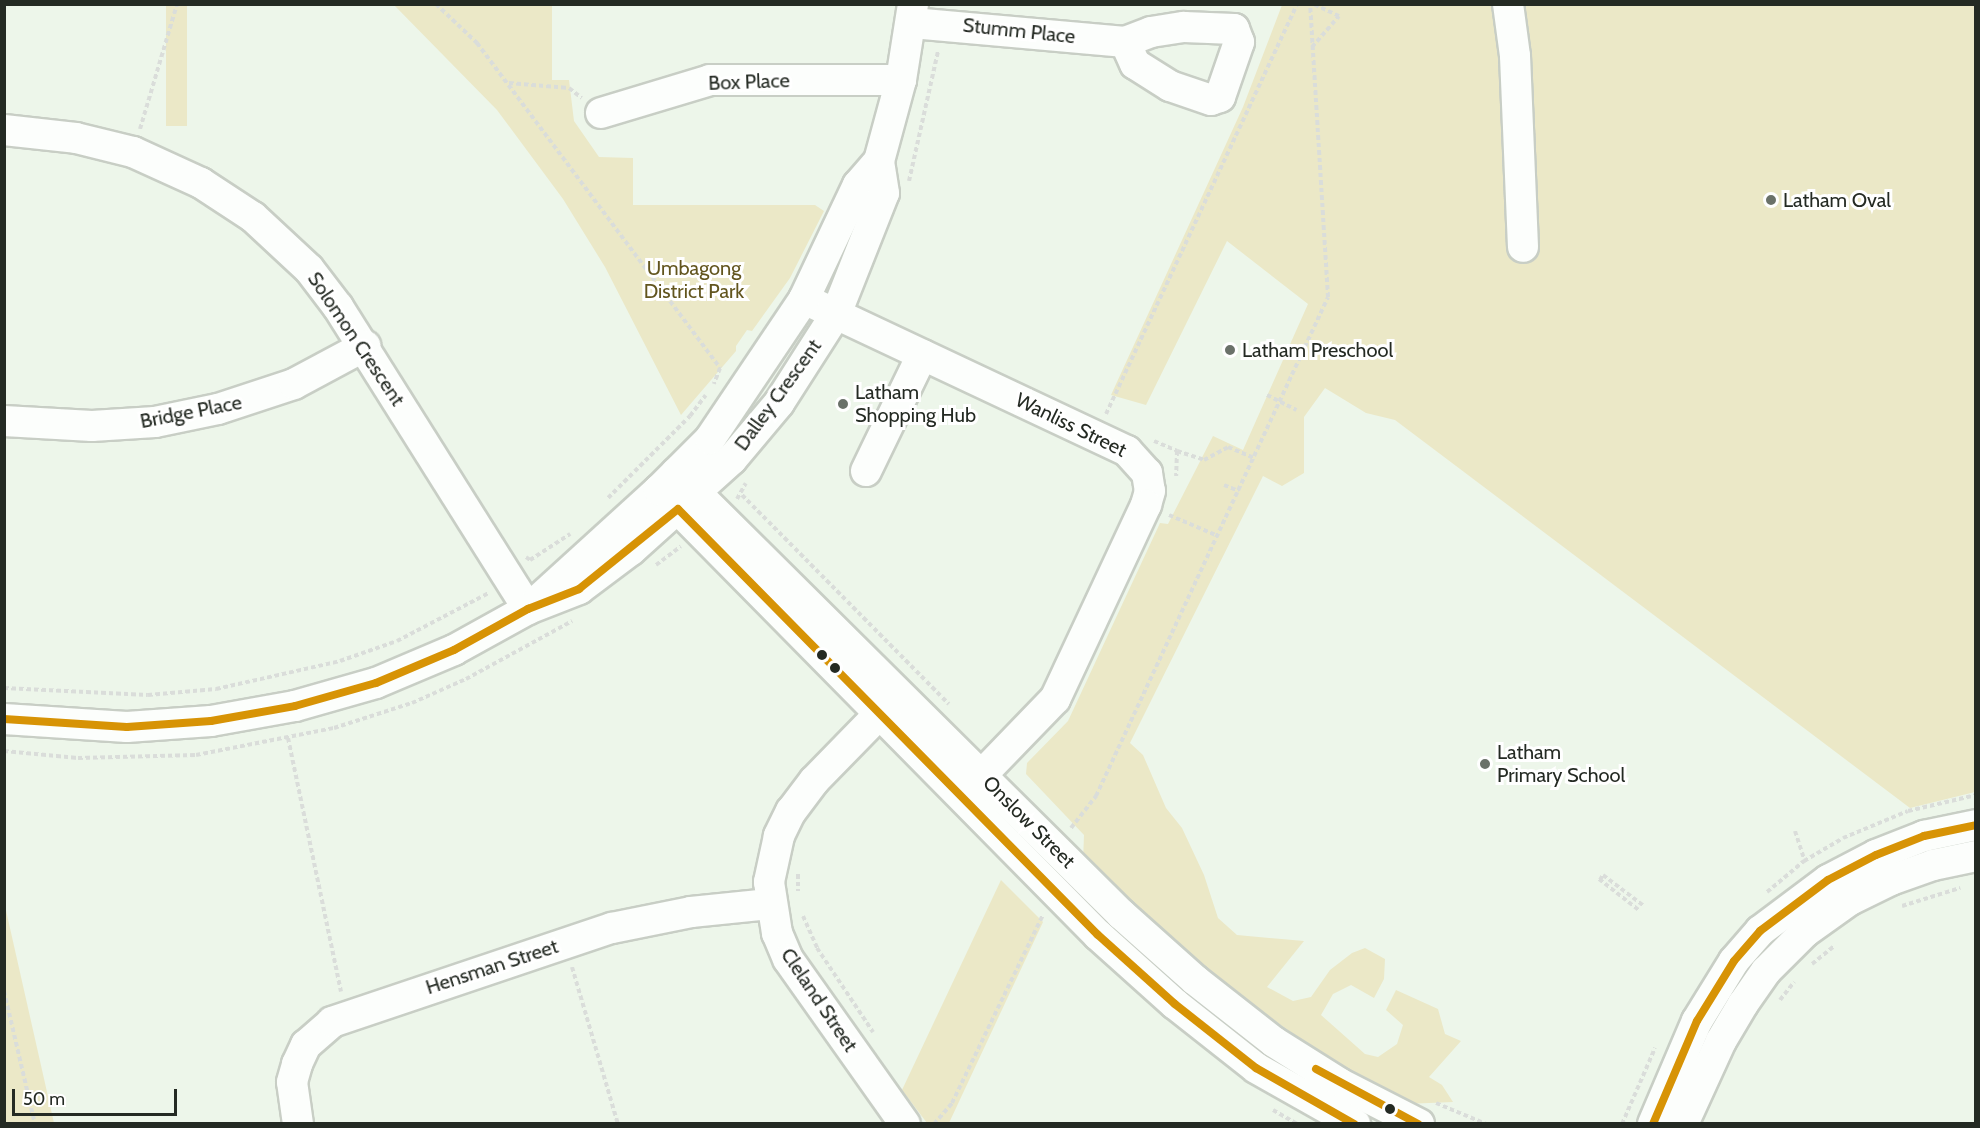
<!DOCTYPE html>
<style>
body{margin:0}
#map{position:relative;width:1980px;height:1128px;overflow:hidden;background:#edf6ea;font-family:Cabin,sans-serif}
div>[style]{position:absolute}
.green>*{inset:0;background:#ebe8c7;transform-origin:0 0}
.path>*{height:4px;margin-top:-2px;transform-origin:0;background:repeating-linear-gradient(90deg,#daddda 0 4.5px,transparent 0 7.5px)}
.roads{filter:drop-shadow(2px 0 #c8cec5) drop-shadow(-2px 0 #c8cec5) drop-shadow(0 2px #c8cec5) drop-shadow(0 -2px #c8cec5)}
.minor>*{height:30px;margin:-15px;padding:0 15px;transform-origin:15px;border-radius:15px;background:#fcfefc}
.bus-1>*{height:8px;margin:-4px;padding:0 4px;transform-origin:4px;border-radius:4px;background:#d79305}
.dots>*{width:16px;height:16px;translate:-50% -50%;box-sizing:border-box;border:3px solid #fff;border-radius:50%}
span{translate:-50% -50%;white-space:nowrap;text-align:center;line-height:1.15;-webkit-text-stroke:6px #fff;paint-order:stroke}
.street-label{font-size:20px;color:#242a23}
.poi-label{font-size:20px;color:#242a23}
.left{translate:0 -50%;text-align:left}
.park-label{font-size:20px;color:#62551e}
.frame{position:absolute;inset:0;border:6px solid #242a23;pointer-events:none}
.scale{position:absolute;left:12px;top:1089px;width:165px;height:27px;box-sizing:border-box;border:3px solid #242a23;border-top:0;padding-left:8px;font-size:18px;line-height:21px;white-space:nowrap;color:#242a23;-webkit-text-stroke:4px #fff;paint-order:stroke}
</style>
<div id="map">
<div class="green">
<i style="left:166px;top:5px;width:21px;height:121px"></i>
<i style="clip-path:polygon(394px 5px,552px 5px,552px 80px,569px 80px,574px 121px,599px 157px,633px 158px,633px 205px,815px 205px,824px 211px,790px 278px,752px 331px,747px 330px,736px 346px,736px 351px,681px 415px,605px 267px,563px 199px,497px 110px)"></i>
<i style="clip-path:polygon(1282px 5px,1975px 5px,1975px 792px,1910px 808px,1395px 420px,1366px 413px,1325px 388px,1304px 417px,1304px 473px,1282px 486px,1263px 476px,1130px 743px,1143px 755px,1166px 808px,1182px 828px,1204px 875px,1218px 918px,1237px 935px,1304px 941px,1267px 987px,1293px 1001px,1311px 997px,1330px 970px,1352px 953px,1365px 948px,1385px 959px,1384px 979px,1374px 998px,1351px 985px,1333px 994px,1321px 1015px,1365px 1054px,1378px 1057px,1397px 1044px,1403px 1025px,1386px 1010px,1396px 990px,1438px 1009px,1445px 1034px,1461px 1041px,1429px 1077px,1442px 1085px,1453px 1102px,1405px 1104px,1347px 1072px,1220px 982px,1165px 939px,1083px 861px,1084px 835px,1026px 774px,1027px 763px,1068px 721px,1160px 523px,1168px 524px,1213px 436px,1243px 450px,1308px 304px,1227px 241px,1146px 405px,1111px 395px,1243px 107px)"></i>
<i style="clip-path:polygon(1001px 880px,1043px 922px,949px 1123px,927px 1123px,902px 1090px)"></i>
<i style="clip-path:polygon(4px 906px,5px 906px,54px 1123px,5px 1123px)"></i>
</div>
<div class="path">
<i style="left:436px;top:4px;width:57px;rotate:43.6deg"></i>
<i style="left:477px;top:43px;width:406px;rotate:53.2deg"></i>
<i style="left:720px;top:368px;width:17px;rotate:111deg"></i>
<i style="left:1312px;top:47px;width:41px;rotate:-48.9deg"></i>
<i style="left:1339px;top:16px;width:29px;rotate:-155deg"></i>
<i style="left:509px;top:83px;width:60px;rotate:4.8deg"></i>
<i style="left:569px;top:88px;width:16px;rotate:38deg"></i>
<i style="left:140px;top:129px;width:130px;rotate:-73.5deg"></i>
<i style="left:909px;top:181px;width:133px;rotate:-77.4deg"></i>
<i style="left:1267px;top:395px;width:33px;rotate:27deg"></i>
<i style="left:1106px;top:414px;width:452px;rotate:-65deg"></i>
<i style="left:1154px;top:441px;width:25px;rotate:23deg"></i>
<i style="left:1177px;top:451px;width:25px;rotate:92deg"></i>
<i style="left:1177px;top:451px;width:28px;rotate:18deg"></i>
<i style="left:1204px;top:460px;width:27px;rotate:-28deg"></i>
<i style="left:1228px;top:447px;width:28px;rotate:23deg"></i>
<i style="left:1224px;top:485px;width:16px;rotate:22deg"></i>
<i style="left:742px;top:495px;width:294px;rotate:45.3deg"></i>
<i style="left:608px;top:498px;width:116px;rotate:-45deg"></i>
<i style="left:690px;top:416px;width:26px;rotate:-53deg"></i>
<i style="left:737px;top:499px;width:18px;rotate:-61deg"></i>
<i style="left:1169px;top:515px;width:53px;rotate:23.2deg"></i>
<i style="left:526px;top:557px;width:5px;rotate:37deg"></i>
<i style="left:530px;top:560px;width:48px;rotate:-33deg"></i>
<i style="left:656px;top:565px;width:31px;rotate:-37deg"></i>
<i style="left:4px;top:688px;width:144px;rotate:2.8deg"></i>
<i style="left:148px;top:695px;width:68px;rotate:-5deg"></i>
<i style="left:216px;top:689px;width:127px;rotate:-12.7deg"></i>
<i style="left:340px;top:661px;width:60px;rotate:-19.3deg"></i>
<i style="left:397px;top:641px;width:104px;rotate:-27.6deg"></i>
<i style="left:288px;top:738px;width:259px;rotate:78.2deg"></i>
<i style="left:4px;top:751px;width:74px;rotate:5.4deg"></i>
<i style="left:78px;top:758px;width:118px;rotate:-1.5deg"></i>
<i style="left:196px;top:755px;width:141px;rotate:-11.1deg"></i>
<i style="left:334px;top:728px;width:82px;rotate:-17.8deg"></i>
<i style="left:412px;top:703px;width:59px;rotate:-24deg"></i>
<i style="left:466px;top:679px;width:121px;rotate:-28.7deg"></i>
<i style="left:1071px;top:828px;width:41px;rotate:-52deg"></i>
<i style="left:1096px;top:796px;width:550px;rotate:-65.06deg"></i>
<i style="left:1328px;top:297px;width:294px;rotate:-93.5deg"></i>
<i style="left:1795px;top:831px;width:33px;rotate:72deg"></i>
<i style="left:798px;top:874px;width:17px;rotate:90deg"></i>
<i style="left:1599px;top:879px;width:52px;rotate:38deg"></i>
<i style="left:1600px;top:880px;width:6px;rotate:-59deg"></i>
<i style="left:1603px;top:875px;width:51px;rotate:37.1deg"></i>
<i style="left:1767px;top:892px;width:48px;rotate:-40deg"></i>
<i style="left:1804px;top:861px;width:45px;rotate:-30.5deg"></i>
<i style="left:1843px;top:838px;width:70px;rotate:-22.6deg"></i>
<i style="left:1908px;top:811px;width:70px;rotate:-13.2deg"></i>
<i style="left:1902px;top:906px;width:61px;rotate:-17.2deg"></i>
<i style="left:803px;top:916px;width:35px;rotate:66deg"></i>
<i style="left:817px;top:948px;width:101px;rotate:56.3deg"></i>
<i style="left:1812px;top:964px;width:28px;rotate:-39deg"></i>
<i style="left:572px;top:967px;width:164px;rotate:73.7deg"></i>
<i style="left:4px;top:991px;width:137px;rotate:76.9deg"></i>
<i style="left:1780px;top:1000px;width:23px;rotate:-52deg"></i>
<i style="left:1436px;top:1103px;width:54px;rotate:22.8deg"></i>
<i style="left:1273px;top:1110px;width:28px;rotate:30deg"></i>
<i style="left:934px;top:1124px;width:28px;rotate:-49deg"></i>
<i style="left:952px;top:1103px;width:209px;rotate:-64.2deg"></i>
<i style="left:1622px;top:1124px;width:83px;rotate:-66.5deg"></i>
</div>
<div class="roads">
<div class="minor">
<i style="left:1508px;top:4px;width:52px;rotate:82.3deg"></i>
<i style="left:1515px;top:56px;width:191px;rotate:87.6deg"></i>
<i style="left:912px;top:23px;width:214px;rotate:5.1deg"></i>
<i style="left:1125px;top:42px;width:28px;rotate:-21deg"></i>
<i style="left:1151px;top:32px;width:33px;rotate:-9deg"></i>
<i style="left:1184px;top:27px;width:50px;rotate:2.3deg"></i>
<i style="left:1234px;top:29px;width:14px;rotate:69deg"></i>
<i style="left:1239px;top:42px;width:58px;rotate:109.1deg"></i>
<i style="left:1220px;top:97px;width:9px;rotate:162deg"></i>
<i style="left:1211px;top:100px;width:43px;rotate:-161.1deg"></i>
<i style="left:1170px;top:86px;width:41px;rotate:-147.8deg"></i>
<i style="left:1135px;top:64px;width:24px;rotate:-114deg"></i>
<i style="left:601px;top:113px;width:114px;rotate:-16.8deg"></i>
<i style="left:710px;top:80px;width:191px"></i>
<i style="left:4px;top:130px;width:72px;rotate:6.3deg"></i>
<i style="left:76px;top:138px;width:59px;rotate:13.8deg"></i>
<i style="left:133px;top:152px;width:75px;rotate:24.5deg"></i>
<i style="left:201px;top:183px;width:62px;rotate:33.2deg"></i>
<i style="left:253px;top:217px;width:76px;rotate:42.9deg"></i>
<i style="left:309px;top:269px;width:48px;rotate:52.7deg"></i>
<i style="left:338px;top:307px;width:357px;rotate:57.8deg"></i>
<i style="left:804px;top:299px;width:357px;rotate:25.2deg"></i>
<i style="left:1127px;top:451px;width:30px;rotate:48deg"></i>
<i style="left:1147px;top:473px;width:18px;rotate:81deg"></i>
<i style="left:1150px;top:491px;width:15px;rotate:106deg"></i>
<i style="left:1146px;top:505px;width:214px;rotate:115.1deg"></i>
<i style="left:1055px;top:699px;width:124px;rotate:134deg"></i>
<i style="left:4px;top:421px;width:88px;rotate:3.3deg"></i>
<i style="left:92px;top:426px;width:63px;rotate:-3.6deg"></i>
<i style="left:155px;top:422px;width:64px;rotate:-11.7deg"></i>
<i style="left:218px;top:409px;width:80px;rotate:-18.2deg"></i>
<i style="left:294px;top:384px;width:81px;rotate:-28.2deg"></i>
<i style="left:866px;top:471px;width:129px;rotate:-64.2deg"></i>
<i style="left:676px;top:473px;width:627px;rotate:44.74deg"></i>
<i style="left:1121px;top:914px;width:99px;rotate:41.7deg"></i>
<i style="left:1195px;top:980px;width:100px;rotate:38.1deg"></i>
<i style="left:1274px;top:1042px;width:77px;rotate:32.2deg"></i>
<i style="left:1339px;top:1083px;width:90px;rotate:27.1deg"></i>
<i style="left:659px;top:490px;width:625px;rotate:45.39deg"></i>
<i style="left:1098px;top:935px;width:103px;rotate:41.9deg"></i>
<i style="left:1175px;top:1004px;width:103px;rotate:38.3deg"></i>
<i style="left:1256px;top:1068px;width:114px;rotate:29.5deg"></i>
<i style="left:537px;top:601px;width:165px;rotate:-42.3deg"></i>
<i style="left:659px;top:490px;width:72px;rotate:-45deg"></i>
<i style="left:710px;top:439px;width:169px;rotate:-56.1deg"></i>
<i style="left:804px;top:299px;width:126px;rotate:-64.7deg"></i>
<i style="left:858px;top:185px;width:32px;rotate:-49deg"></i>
<i style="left:893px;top:700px;width:113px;rotate:134.3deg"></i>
<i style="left:814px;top:781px;width:38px;rotate:127deg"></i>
<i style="left:791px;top:811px;width:28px;rotate:116deg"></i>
<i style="left:779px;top:836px;width:47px;rotate:102.3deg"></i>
<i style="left:769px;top:882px;width:52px;rotate:81.1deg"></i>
<i style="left:777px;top:933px;width:28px;rotate:67deg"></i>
<i style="left:788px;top:959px;width:202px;rotate:54.7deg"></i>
<i style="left:4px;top:719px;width:123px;rotate:3.7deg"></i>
<i style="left:127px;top:727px;width:84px;rotate:-4.1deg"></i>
<i style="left:211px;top:721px;width:85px;rotate:-10.1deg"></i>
<i style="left:295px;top:706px;width:84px;rotate:-15.9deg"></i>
<i style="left:376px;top:683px;width:85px;rotate:-22.9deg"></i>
<i style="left:454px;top:650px;width:85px;rotate:-29deg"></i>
<i style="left:528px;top:609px;width:55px;rotate:-21.4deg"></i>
<i style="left:579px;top:589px;width:65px;rotate:-36.9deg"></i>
<i style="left:631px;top:550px;width:136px;rotate:-42deg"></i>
<i style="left:732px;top:459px;width:73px;rotate:-50deg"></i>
<i style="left:779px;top:403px;width:106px;rotate:-57.4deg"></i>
<i style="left:836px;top:314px;width:130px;rotate:-68.4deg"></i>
<i style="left:884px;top:193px;width:32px;rotate:-99deg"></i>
<i style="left:879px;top:161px;width:84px;rotate:-74.8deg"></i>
<i style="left:901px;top:80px;width:77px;rotate:-81deg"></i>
<i style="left:298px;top:1124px;width:42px;rotate:-98.1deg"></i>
<i style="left:292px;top:1082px;width:19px;rotate:-74deg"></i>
<i style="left:297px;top:1064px;width:21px;rotate:-65deg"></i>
<i style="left:306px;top:1045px;width:35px;rotate:-41deg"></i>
<i style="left:332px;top:1022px;width:295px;rotate:-18.6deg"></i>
<i style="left:612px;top:928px;width:81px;rotate:-11.4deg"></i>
<i style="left:691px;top:912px;width:79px;rotate:-5.8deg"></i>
<i style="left:1653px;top:1124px;width:112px;rotate:-66.9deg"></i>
<i style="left:1697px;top:1021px;width:70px;rotate:-58.3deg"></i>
<i style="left:1734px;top:961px;width:40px;rotate:-49deg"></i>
<i style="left:1760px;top:931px;width:85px;rotate:-36.9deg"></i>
<i style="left:1828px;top:880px;width:54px;rotate:-27.5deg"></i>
<i style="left:1876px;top:855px;width:52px;rotate:-21.6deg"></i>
<i style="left:1924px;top:836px;width:53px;rotate:-11.9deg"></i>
<i style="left:1683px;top:1124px;width:91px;rotate:-65.4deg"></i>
<i style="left:1721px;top:1041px;width:43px;rotate:-59.3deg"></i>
<i style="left:1743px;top:1004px;width:40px;rotate:-55.1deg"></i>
<i style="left:1766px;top:971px;width:55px;rotate:-45deg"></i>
<i style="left:1805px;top:932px;width:55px;rotate:-35.4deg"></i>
<i style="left:1850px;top:900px;width:46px;rotate:-26deg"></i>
<i style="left:1891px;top:880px;width:45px;rotate:-19.7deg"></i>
<i style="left:1933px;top:865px;width:44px;rotate:-11.8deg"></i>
</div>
</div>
<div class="bus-1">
<i style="left:4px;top:719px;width:123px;rotate:3.7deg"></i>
<i style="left:127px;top:727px;width:84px;rotate:-4.1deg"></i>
<i style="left:211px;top:721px;width:85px;rotate:-10.1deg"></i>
<i style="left:295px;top:706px;width:84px;rotate:-15.9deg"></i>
<i style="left:376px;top:683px;width:85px;rotate:-22.9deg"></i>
<i style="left:454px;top:650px;width:85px;rotate:-29deg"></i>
<i style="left:528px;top:609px;width:55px;rotate:-21.4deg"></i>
<i style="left:579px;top:589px;width:127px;rotate:-38.9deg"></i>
<i style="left:678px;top:509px;width:598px;rotate:45.41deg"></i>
<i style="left:1098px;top:935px;width:103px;rotate:41.9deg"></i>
<i style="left:1175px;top:1004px;width:103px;rotate:38.3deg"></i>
<i style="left:1256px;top:1068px;width:113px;rotate:29.7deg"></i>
<i style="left:1316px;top:1069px;width:116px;rotate:28.3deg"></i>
<i style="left:1653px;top:1124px;width:112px;rotate:-66.9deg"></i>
<i style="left:1697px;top:1021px;width:70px;rotate:-58.3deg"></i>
<i style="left:1734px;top:961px;width:40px;rotate:-49deg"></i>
<i style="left:1760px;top:931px;width:85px;rotate:-36.9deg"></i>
<i style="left:1828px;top:880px;width:54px;rotate:-27.5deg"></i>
<i style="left:1876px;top:855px;width:52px;rotate:-21.6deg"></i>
<i style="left:1924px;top:836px;width:53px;rotate:-11.9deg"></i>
</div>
<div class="dots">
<i style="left:1771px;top:200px;background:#6a7169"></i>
<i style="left:1230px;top:350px;background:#6a7169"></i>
<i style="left:843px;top:404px;background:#6a7169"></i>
<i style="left:822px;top:655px;background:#242a23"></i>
<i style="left:835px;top:668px;background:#242a23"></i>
<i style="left:1485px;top:764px;background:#6a7169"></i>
<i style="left:1390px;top:1109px;background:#242a23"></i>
</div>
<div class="street-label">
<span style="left:1019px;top:31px;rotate:6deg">Stumm Place</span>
<span style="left:749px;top:82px;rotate:-2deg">Box Place</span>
<span style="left:356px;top:339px;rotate:56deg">Solomon Crescent</span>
<span style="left:778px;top:395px;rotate:-54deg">Dalley Crescent</span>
<span style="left:191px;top:412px;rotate:-11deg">Bridge Place</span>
<span style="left:1071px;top:425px;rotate:26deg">Wanliss Street</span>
<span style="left:1029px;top:822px;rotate:45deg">Onslow Street</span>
<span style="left:492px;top:967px;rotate:-18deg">Hensman Street</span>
<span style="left:819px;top:1000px;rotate:56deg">Cleland Street</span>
</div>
<div class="poi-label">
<span class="left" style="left:1783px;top:200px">Latham Oval</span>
<span class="left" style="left:1242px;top:350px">Latham Preschool</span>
<span class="left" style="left:855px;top:404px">Latham<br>Shopping Hub</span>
<span class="left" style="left:1497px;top:764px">Latham<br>Primary School</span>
</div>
<div class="park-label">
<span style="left:694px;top:280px">Umbagong<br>District Park</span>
</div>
<div class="frame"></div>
<div class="scale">50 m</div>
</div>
